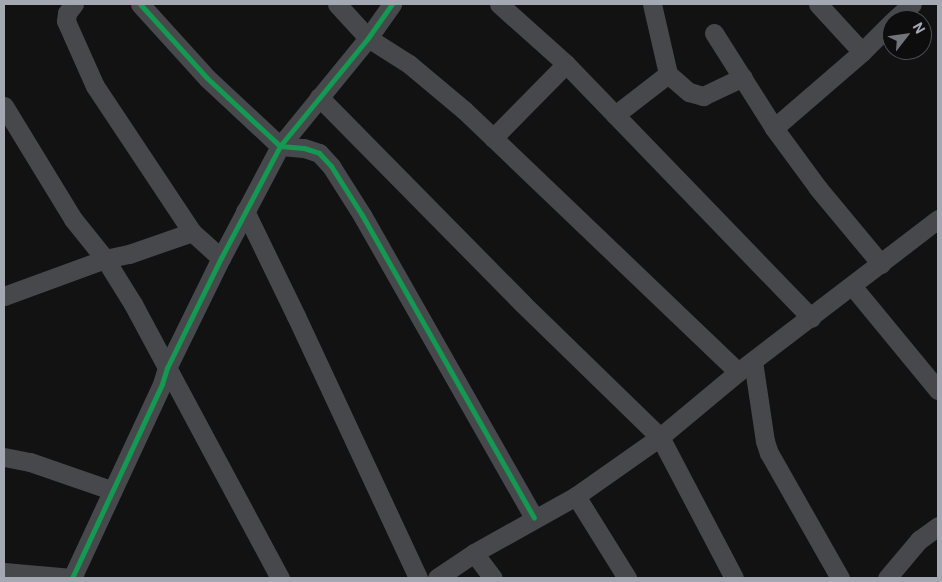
<!DOCTYPE html>
<style>
body{margin:0}
#map{position:relative;width:942px;height:582px;overflow:hidden;background:#121213;font-family:Roboto,sans-serif}
div>[style]{position:absolute}
.minor>*{height:19px;margin:-9.5px;padding:0 9.5px;transform-origin:9.5px;border-radius:9.5px;background:#47484b}
.cycleway>*{height:5px;margin:-2.5px;padding:0 2.5px;transform-origin:2.5px;border-radius:2.5px;background:#139951}
span{translate:-50% -50%;white-space:nowrap;text-align:center;line-height:1.15;-webkit-text-stroke:4px #0d0d0e;paint-order:stroke}
.frame{position:absolute;inset:0;border:5px solid #a4a8b3;pointer-events:none}
.north{position:absolute;left:882px;top:10px;width:50px;height:50px;box-sizing:border-box;background:#0d0d0e;border:1px solid #494b50;border-radius:50%;rotate:60deg;font-size:14px;font-weight:700;line-height:20px;text-align:center;color:#a4a8b3}
.north::after{content:'';display:block;margin:auto;width:18px;height:22px;background:#71747b;clip-path:polygon(50% 0,100% 100%,50% 72%,0 100%)}
</style>
<div id="map">
<div class="minor">
<i style="left:74px;top:4px;width:11px;rotate:128deg"></i>
<i style="left:67px;top:13px;width:8px;rotate:97deg"></i>
<i style="left:66px;top:21px;width:71px;rotate:66deg"></i>
<i style="left:95px;top:86px;width:175px;rotate:56.4deg"></i>
<i style="left:192px;top:232px;width:39px;rotate:42deg"></i>
<i style="left:140px;top:4px;width:100px;rotate:47.8deg"></i>
<i style="left:207px;top:78px;width:100px;rotate:43deg"></i>
<i style="left:280px;top:146px;width:24px;rotate:5deg"></i>
<i style="left:304px;top:148px;width:16px;rotate:18deg"></i>
<i style="left:319px;top:153px;width:18px;rotate:47deg"></i>
<i style="left:331px;top:166px;width:58px;rotate:57.7deg"></i>
<i style="left:362px;top:215px;width:348px;rotate:60.4deg"></i>
<i style="left:337px;top:4px;width:46px;rotate:47.6deg"></i>
<i style="left:368px;top:38px;width:49px;rotate:32.4deg"></i>
<i style="left:409px;top:64px;width:72px;rotate:39.9deg"></i>
<i style="left:464px;top:110px;width:379px;rotate:43.7deg"></i>
<i style="left:499px;top:4px;width:90px;rotate:41.8deg"></i>
<i style="left:566px;top:64px;width:353px;rotate:46deg"></i>
<i style="left:652px;top:4px;width:72px;rotate:77.1deg"></i>
<i style="left:668px;top:74px;width:28px;rotate:41deg"></i>
<i style="left:689px;top:92px;width:15px;rotate:16deg"></i>
<i style="left:703px;top:96px;width:44px;rotate:-25.4deg"></i>
<i style="left:818px;top:4px;width:65px;rotate:47.5deg"></i>
<i style="left:894px;top:20px;width:24px;rotate:-42deg"></i>
<i style="left:714px;top:33px;width:112px;rotate:57.7deg"></i>
<i style="left:319px;top:97px;width:289px;rotate:45.4deg"></i>
<i style="left:522px;top:303px;width:192px;rotate:44.2deg"></i>
<i style="left:660px;top:437px;width:159px;rotate:62.3deg"></i>
<i style="left:4px;top:106px;width:132px;rotate:58.6deg"></i>
<i style="left:73px;top:219px;width:51px;rotate:51.3deg"></i>
<i style="left:105px;top:259px;width:53px;rotate:58.1deg"></i>
<i style="left:133px;top:304px;width:311px;rotate:61.8deg"></i>
<i style="left:615px;top:115px;width:67px;rotate:-37.7deg"></i>
<i style="left:493px;top:138px;width:104px;rotate:-45.4deg"></i>
<i style="left:245px;top:211px;width:117px;rotate:64.1deg"></i>
<i style="left:296px;top:316px;width:289px;rotate:65deg"></i>
<i style="left:881px;top:264px;width:99px;rotate:-129.7deg"></i>
<i style="left:818px;top:188px;width:74px;rotate:-126.3deg"></i>
<i style="left:774px;top:128px;width:116px;rotate:-40.8deg"></i>
<i style="left:862px;top:52px;width:42px;rotate:-45deg"></i>
<i style="left:853px;top:287px;width:134px;rotate:50.5deg"></i>
<i style="left:4px;top:296px;width:108px;rotate:-20.1deg"></i>
<i style="left:105px;top:259px;width:25px;rotate:-12deg"></i>
<i style="left:129px;top:254px;width:67px;rotate:-19.2deg"></i>
<i style="left:753px;top:361px;width:81px;rotate:81.5deg"></i>
<i style="left:765px;top:441px;width:13px;rotate:72deg"></i>
<i style="left:769px;top:453px;width:144px;rotate:60.4deg"></i>
<i style="left:4px;top:457px;width:26px;rotate:11deg"></i>
<i style="left:30px;top:462px;width:86px;rotate:19.1deg"></i>
<i style="left:576px;top:496px;width:97px;rotate:58.1deg"></i>
<i style="left:474px;top:553px;width:31px;rotate:53deg"></i>
<i style="left:4px;top:572px;width:68px;rotate:5deg"></i>
<i style="left:72px;top:578px;width:214px;rotate:-65.1deg"></i>
<i style="left:162px;top:384px;width:17px;rotate:-73deg"></i>
<i style="left:167px;top:368px;width:123px;rotate:-63.9deg"></i>
<i style="left:221px;top:258px;width:127px;rotate:-62.2deg"></i>
<i style="left:280px;top:146px;width:139px;rotate:-50.8deg"></i>
<i style="left:368px;top:38px;width:42px;rotate:-54.8deg"></i>
<i style="left:437px;top:578px;width:45px;rotate:-34deg"></i>
<i style="left:474px;top:553px;width:117px;rotate:-29.2deg"></i>
<i style="left:576px;top:496px;width:103px;rotate:-35.1deg"></i>
<i style="left:660px;top:437px;width:102px;rotate:-39.8deg"></i>
<i style="left:738px;top:372px;width:252px;rotate:-37.4deg"></i>
<i style="left:887px;top:578px;width:50px;rotate:-49.9deg"></i>
<i style="left:919px;top:540px;width:24px;rotate:-36deg"></i>
</div>
<div class="cycleway">
<i style="left:140px;top:4px;width:100px;rotate:47.8deg"></i>
<i style="left:207px;top:78px;width:100px;rotate:43deg"></i>
<i style="left:280px;top:146px;width:24px;rotate:5deg"></i>
<i style="left:304px;top:148px;width:16px;rotate:18deg"></i>
<i style="left:319px;top:153px;width:18px;rotate:47deg"></i>
<i style="left:331px;top:166px;width:58px;rotate:57.7deg"></i>
<i style="left:362px;top:215px;width:348px;rotate:60.4deg"></i>
<i style="left:72px;top:578px;width:214px;rotate:-65.1deg"></i>
<i style="left:162px;top:384px;width:17px;rotate:-73deg"></i>
<i style="left:167px;top:368px;width:123px;rotate:-63.9deg"></i>
<i style="left:221px;top:258px;width:127px;rotate:-62.2deg"></i>
<i style="left:280px;top:146px;width:139px;rotate:-50.8deg"></i>
<i style="left:368px;top:38px;width:42px;rotate:-54.8deg"></i>
</div>
<div class="frame"></div>
<div class="north">N</div>
</div>
